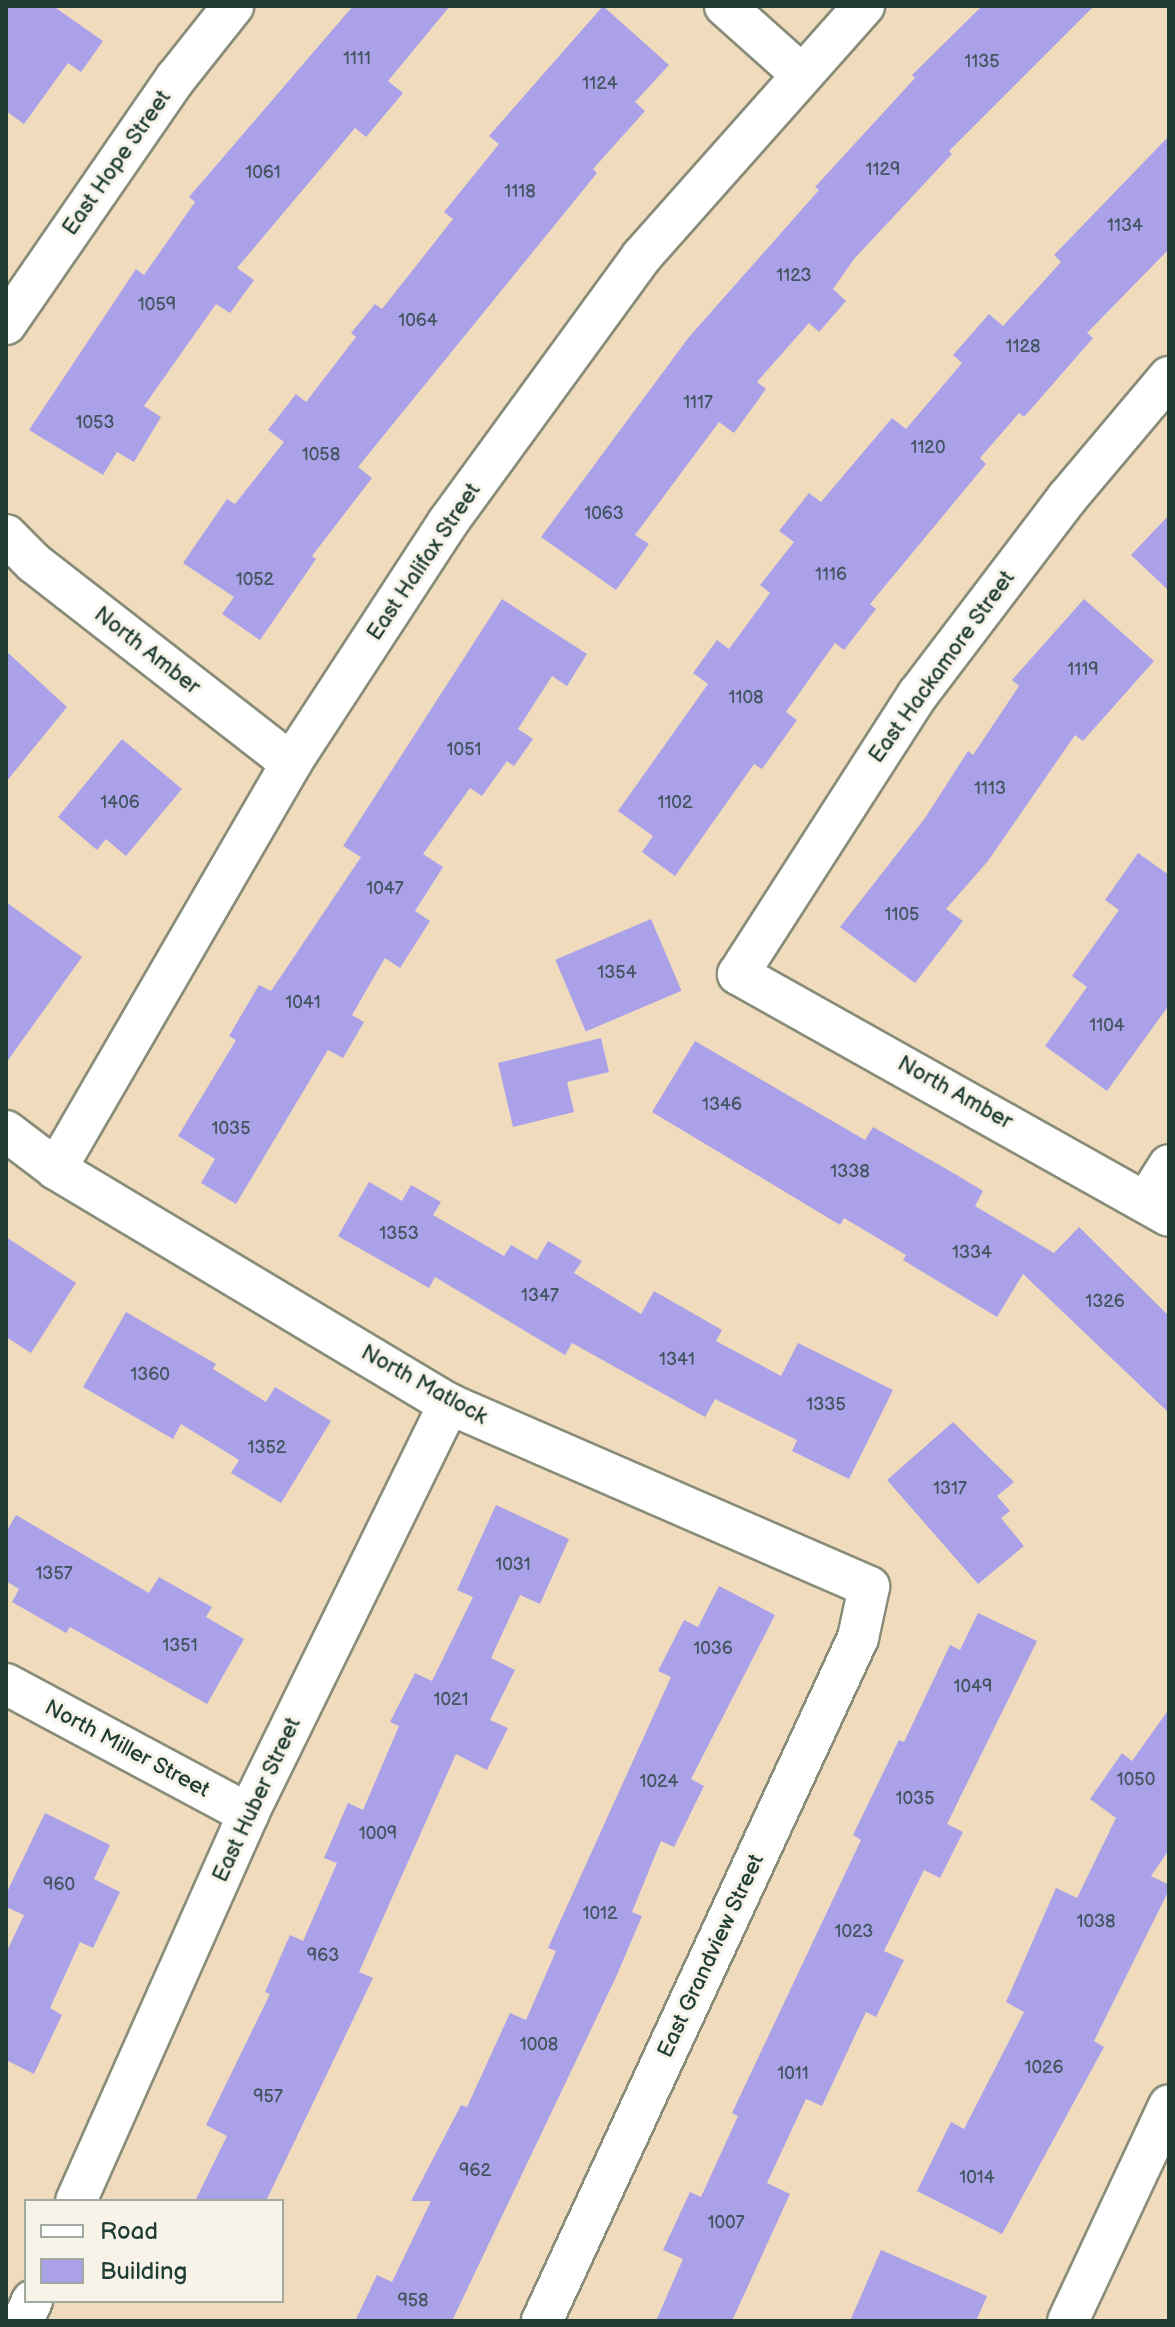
<!DOCTYPE html>
<style>
body{margin:0}
#map{position:relative;width:1175px;height:2327px;overflow:hidden;background:#f0dcbd;font-family:"Balsamiq Sans",sans-serif}
div>[style]{position:absolute}
.building>*{inset:0;background:#aba1e9;transform-origin:0 0}
.roads{filter:drop-shadow(2px 0 #888c78) drop-shadow(-2px 0 #888c78) drop-shadow(0 2px #888c78) drop-shadow(0 -2px #888c78)}
.minor>*{height:40px;margin:-20px;padding:0 20px;transform-origin:20px;border-radius:20px;background:#fff}
span{translate:-50% -50%;white-space:nowrap;text-align:center;line-height:1.15;-webkit-text-stroke:6px #f7f3e8;paint-order:stroke}
.number-label{font-size:18px;color:#425661}
.number-label span{-webkit-text-stroke-width:0}
.street-label{font-size:22px;color:#1f3d34}
.frame{position:absolute;inset:0;border:8px solid #1f3d34;pointer-events:none}
.legend{position:absolute;left:24px;top:2199px;width:260px;height:104px;box-sizing:border-box;background:#f7f3e8;border:2px solid #a1aaa0;margin:0;padding:10px 14px;list-style:none;font-size:24px;color:#1f3d34}
.legend li{display:flex;align-items:center;gap:16px;height:40px}
.legend b{width:40px;border:2px solid #a1aaa0}
</style>
<div id="map">
<div class="building">
<i style="clip-path:polygon(6px 6px,53px 6px,103px 41px,81px 72px,68px 63px,24px 124px,6px 111px)"></i>
<i style="clip-path:polygon(353px 6px,450px 6px,388px 81px,403px 93px,366px 137px,355px 128px,237px 268px,254px 280px,230px 313px,216px 304px,144px 406px,161px 417px,134px 462px,117px 452px,103px 475px,29px 430px,136px 269px,144px 275px,195px 202px,189px 197px)"></i>
<i style="clip-path:polygon(603px 6px,669px 65px,635px 102px,645px 111px,593px 169px,597px 173px,358px 467px,372px 478px,312px 556px,316px 559px,260px 640px,222px 614px,234px 597px,183px 563px,227px 499px,235px 504px,284px 442px,268px 430px,296px 394px,306px 402px,356px 337px,351px 333px,375px 304px,382px 309px,453px 219px,444px 212px,499px 144px,489px 136px)"></i>
<i style="clip-path:polygon(982px 6px,1094px 6px,949px 151px,952px 154px,854px 259px,833px 289px,846px 301px,819px 332px,809px 323px,757px 382px,766px 389px,734px 433px,719px 422px,635px 535px,649px 544px,616px 590px,541px 537px,689px 337px,819px 190px,815px 187px,915px 78px,912px 75px)"></i>
<i style="clip-path:polygon(1169px 136px,1169px 249px,1087px 333px,1093px 338px,1024px 417px,1019px 413px,980px 458px,986px 464px,870px 604px,876px 609px,844px 650px,835px 643px,786px 712px,797px 720px,762px 769px,754px 764px,675px 876px,642px 852px,653px 836px,618px 811px,708px 684px,693px 673px,717px 640px,729px 649px,770px 593px,760px 585px,794px 542px,779px 531px,809px 493px,821px 502px,892px 418px,906px 429px,962px 363px,953px 355px,989px 314px,1003px 326px,1061px 262px,1054px 255px)"></i>
<i style="clip-path:polygon(1169px 515px,1169px 591px,1131px 555px)"></i>
<i style="clip-path:polygon(502px 599px,587px 654px,567px 686px,552px 676px,518px 729px,533px 739px,514px 766px,507px 761px,482px 796px,470px 788px,423px 854px,443px 867px,415px 911px,430px 921px,400px 968px,385px 958px,352px 1015px,364px 1022px,343px 1058px,328px 1050px,236px 1204px,201px 1183px,215px 1159px,178px 1136px,236px 1040px,229px 1036px,259px 985px,271px 991px,361px 857px,343px 846px)"></i>
<i style="clip-path:polygon(1084px 599px,1154px 661px,1083px 741px,1075px 735px,988px 861px,946px 909px,963px 921px,915px 983px,840px 927px,925px 818px,968px 751px,973px 755px,1019px 686px,1012px 680px)"></i>
<i style="clip-path:polygon(6px 651px,67px 707px,6px 782px)"></i>
<i style="clip-path:polygon(122px 739px,182px 789px,126px 856px,106px 839px,97px 850px,58px 817px)"></i>
<i style="clip-path:polygon(1138px 853px,1169px 875px,1169px 1005px,1107px 1091px,1045px 1046px,1087px 987px,1072px 976px,1119px 910px,1105px 900px)"></i>
<i style="clip-path:polygon(6px 902px,82px 957px,6px 1063px)"></i>
<i style="left:651px;top:919px;width:78px;height:104px;rotate:67deg"></i>
<i style="clip-path:polygon(601px 1038px,609px 1072px,567px 1082px,574px 1112px,513px 1127px,498px 1063px)"></i>
<i style="clip-path:polygon(695px 1041px,865px 1140px,873px 1127px,955px 1174px,983px 1191px,975px 1206px,1054px 1253px,1079px 1227px,1169px 1316px,1169px 1413px,1023px 1274px,997px 1317px,903px 1260px,906px 1255px,844px 1218px,840px 1225px,652px 1112px)"></i>
<i style="clip-path:polygon(369px 1182px,402px 1201px,411px 1185px,441px 1202px,433px 1215px,504px 1256px,511px 1245px,537px 1260px,548px 1241px,582px 1261px,574px 1273px,641px 1314px,654px 1291px,722px 1330px,716px 1341px,781px 1376px,798px 1343px,893px 1390px,849px 1479px,792px 1451px,797px 1440px,715px 1399px,705px 1417px,572px 1343px,565px 1355px,435px 1277px,429px 1288px,338px 1236px)"></i>
<i style="clip-path:polygon(6px 1237px,76px 1283px,31px 1353px,6px 1337px)"></i>
<i style="clip-path:polygon(126px 1312px,216px 1364px,213px 1369px,266px 1402px,275px 1387px,331px 1421px,281px 1503px,231px 1473px,239px 1460px,181px 1424px,173px 1439px,83px 1387px)"></i>
<i style="clip-path:polygon(953px 1422px,1014px 1482px,997px 1496px,1010px 1511px,1001px 1518px,1024px 1546px,978px 1584px,887px 1480px)"></i>
<i style="clip-path:polygon(496px 1505px,569px 1539px,540px 1604px,520px 1595px,491px 1658px,515px 1670px,490px 1720px,508px 1728px,487px 1770px,456px 1754px,359px 1972px,373px 1978px,266px 2201px,195px 2201px,227px 2136px,206px 2125px,270px 1994px,265px 1992px,290px 1935px,303px 1941px,337px 1863px,324px 1858px,348px 1803px,363px 1810px,399px 1726px,390px 1722px,415px 1673px,432px 1681px,473px 1597px,457px 1590px)"></i>
<i style="clip-path:polygon(16px 1515px,149px 1593px,159px 1577px,212px 1607px,206px 1617px,244px 1639px,207px 1704px,70px 1627px,66px 1633px,12px 1602px,19px 1589px,6px 1581px,6px 1532px)"></i>
<i style="clip-path:polygon(719px 1586px,775px 1615px,691px 1779px,704px 1786px,674px 1847px,661px 1841px,632px 1912px,642px 1916px,616px 1977px,452px 2321px,355px 2321px,377px 2275px,392px 2282px,431px 2201px,411px 2201px,461px 2105px,467px 2107px,510px 2013px,526px 2020px,556px 1951px,548px 1948px,671px 1677px,658px 1671px,684px 1620px,698px 1627px)"></i>
<i style="clip-path:polygon(978px 1613px,1037px 1641px,947px 1824px,963px 1832px,940px 1878px,924px 1870px,884px 1951px,904px 1960px,876px 2017px,866px 2012px,822px 2106px,806px 2099px,767px 2183px,790px 2194px,732px 2321px,656px 2321px,683px 2259px,663px 2250px,690px 2192px,701px 2197px,738px 2116px,732px 2113px,861px 1840px,853px 1835px,899px 1740px,904px 1742px,950px 1645px,960px 1650px)"></i>
<i style="clip-path:polygon(1169px 1709px,1169px 1850px,1151px 1876px,1169px 1885px,1169px 1890px,1094px 2041px,1104px 2047px,1002px 2234px,917px 2191px,951px 2122px,964px 2129px,1024px 2012px,1006px 2002px,1056px 1888px,1077px 1898px,1116px 1818px,1090px 1799px,1122px 1753px,1132px 1761px)"></i>
<i style="clip-path:polygon(45px 1813px,110px 1845px,94px 1879px,120px 1892px,93px 1948px,80px 1942px,50px 2008px,62px 2015px,34px 2074px,6px 2060px,6px 1953px,24px 1915px,6px 1907px,6px 1894px)"></i>
<i style="clip-path:polygon(881px 2250px,987px 2296px,976px 2321px,850px 2321px)"></i>
</div>
<div class="roads">
<div class="minor">
<i style="left:725px;top:6px;width:102px;rotate:41.8deg"></i>
<i style="left:6px;top:324px;width:299px;rotate:-55.4deg"></i>
<i style="left:176px;top:78px;width:92px;rotate:-51.6deg"></i>
<i style="left:1169px;top:377px;width:158px;rotate:130.1deg"></i>
<i style="left:1067px;top:498px;width:246px;rotate:127.2deg"></i>
<i style="left:918px;top:694px;width:333px;rotate:122.7deg"></i>
<i style="left:738px;top:974px;width:494px;rotate:29.3deg"></i>
<i style="left:6px;top:535px;width:40px;rotate:45deg"></i>
<i style="left:34px;top:563px;width:326px;rotate:37.9deg"></i>
<i style="left:6px;top:1131px;width:63px;rotate:37.2deg"></i>
<i style="left:56px;top:1169px;width:458px;rotate:30.9deg"></i>
<i style="left:449px;top:1404px;width:458px;rotate:23.5deg"></i>
<i style="left:869px;top:1587px;width:52px;rotate:102.2deg"></i>
<i style="left:858px;top:1638px;width:753px;rotate:114.83deg"></i>
<i style="left:56px;top:1169px;width:469px;rotate:-59.9deg"></i>
<i style="left:291px;top:763px;width:288px;rotate:-56.9deg"></i>
<i style="left:448px;top:522px;width:328px;rotate:-53.9deg"></i>
<i style="left:641px;top:257px;width:336px;rotate:-48.4deg"></i>
<i style="left:1147px;top:1200px;width:41px;rotate:-57.8deg"></i>
<i style="left:6px;top:1684px;width:275px;rotate:28.2deg"></i>
<i style="left:76px;top:2201px;width:424px;rotate:-66deg"></i>
<i style="left:248px;top:1814px;width:457px;rotate:-63.9deg"></i>
<i style="left:23px;top:2321px;width:22px;rotate:-66deg"></i>
<i style="left:1068px;top:2321px;width:238px;rotate:-64.9deg"></i>
</div>
</div>
<div class="number-label">
<span style="left:357px;top:59px">1111</span>
<span style="left:982px;top:62px">1135</span>
<span style="left:600px;top:84px">1124</span>
<span style="left:883px;top:170px">1129</span>
<span style="left:263px;top:173px">1061</span>
<span style="left:520px;top:192px">1118</span>
<span style="left:1125px;top:226px">1134</span>
<span style="left:794px;top:276px">1123</span>
<span style="left:157px;top:305px">1059</span>
<span style="left:418px;top:321px">1064</span>
<span style="left:1023px;top:347px">1128</span>
<span style="left:698px;top:403px">1117</span>
<span style="left:95px;top:423px">1053</span>
<span style="left:928px;top:448px">1120</span>
<span style="left:321px;top:455px">1058</span>
<span style="left:604px;top:514px">1063</span>
<span style="left:831px;top:575px">1116</span>
<span style="left:255px;top:580px">1052</span>
<span style="left:1083px;top:670px">1119</span>
<span style="left:746px;top:698px">1108</span>
<span style="left:464px;top:750px">1051</span>
<span style="left:990px;top:789px">1113</span>
<span style="left:120px;top:803px">1406</span>
<span style="left:675px;top:803px">1102</span>
<span style="left:385px;top:889px">1047</span>
<span style="left:902px;top:915px">1105</span>
<span style="left:617px;top:973px">1354</span>
<span style="left:303px;top:1003px">1041</span>
<span style="left:1107px;top:1026px">1104</span>
<span style="left:722px;top:1105px">1346</span>
<span style="left:231px;top:1129px">1035</span>
<span style="left:850px;top:1172px">1338</span>
<span style="left:399px;top:1234px">1353</span>
<span style="left:972px;top:1253px">1334</span>
<span style="left:540px;top:1296px">1347</span>
<span style="left:1105px;top:1302px">1326</span>
<span style="left:677px;top:1360px">1341</span>
<span style="left:150px;top:1375px">1360</span>
<span style="left:826px;top:1405px">1335</span>
<span style="left:267px;top:1448px">1352</span>
<span style="left:950px;top:1489px">1317</span>
<span style="left:513px;top:1565px">1031</span>
<span style="left:54px;top:1574px">1357</span>
<span style="left:180px;top:1646px">1351</span>
<span style="left:713px;top:1649px">1036</span>
<span style="left:973px;top:1687px">1049</span>
<span style="left:451px;top:1700px">1021</span>
<span style="left:1136px;top:1780px">1050</span>
<span style="left:659px;top:1782px">1024</span>
<span style="left:915px;top:1799px">1035</span>
<span style="left:378px;top:1834px">1009</span>
<span style="left:59px;top:1885px">960</span>
<span style="left:600px;top:1914px">1012</span>
<span style="left:1096px;top:1922px">1038</span>
<span style="left:854px;top:1932px">1023</span>
<span style="left:323px;top:1956px">963</span>
<span style="left:539px;top:2045px">1008</span>
<span style="left:1044px;top:2068px">1026</span>
<span style="left:793px;top:2074px">1011</span>
<span style="left:268px;top:2097px">957</span>
<span style="left:475px;top:2171px">962</span>
<span style="left:977px;top:2178px">1014</span>
<span style="left:726px;top:2223px">1007</span>
<span style="left:413px;top:2301px">958</span>
</div>
<div class="street-label">
<span style="left:117px;top:163px;rotate:-55deg">East Hope Street</span>
<span style="left:424px;top:562px;rotate:-56deg">East Halifax Street</span>
<span style="left:147px;top:651px;rotate:38deg">North Amber</span>
<span style="left:942px;top:667px;rotate:-54deg">East Hackamore Street</span>
<span style="left:955px;top:1093px;rotate:29deg">North Amber</span>
<span style="left:424px;top:1385px;rotate:29deg">North Matlock</span>
<span style="left:127px;top:1749px;rotate:28deg">North Miller Street</span>
<span style="left:257px;top:1800px;rotate:-65deg">East Huber Street</span>
<span style="left:711px;top:1956px;rotate:-65deg">East Grandview Street</span>
</div>
<div class="frame"></div>
<ul class="legend">
<li><b style="height:10px;background:#fff"></b>Road</li>
<li><b style="height:22px;background:#aba1e9"></b>Building</li>
</ul>
</div>
